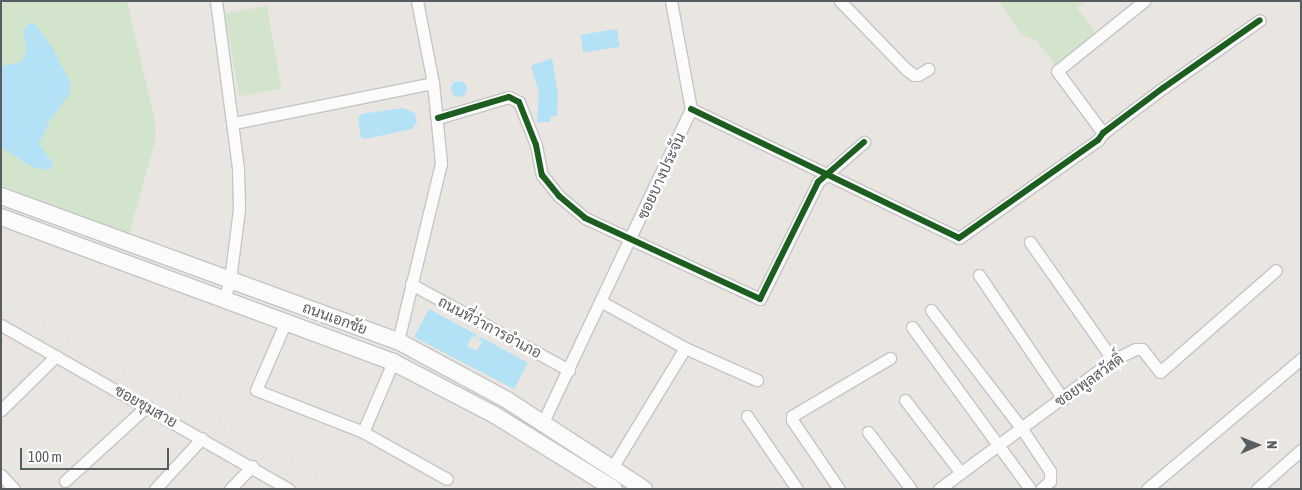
<!DOCTYPE html>
<meta charset="utf-8">
<style>
body{margin:0}
#map{position:relative;width:1302px;height:490px;overflow:hidden;background:#e9e6e2;font-family:"Asap Condensed",Sarabun,sans-serif}
div>[style]{position:absolute}
.green>*{inset:0;background:#d2e5cc;transform-origin:0 0}
.water>*{inset:0;background:#b3e1f6;transform-origin:0 0}
.round{border-radius:50%}
.roads{filter:drop-shadow(1px 0 #c5c5c5) drop-shadow(-1px 0 #c5c5c5) drop-shadow(0 1px #c5c5c5) drop-shadow(0 -1px #c5c5c5)}
.minor>*{height:11px;margin:-5.5px;padding:0 5.5px;transform-origin:5.5px;border-radius:5.5px;background:#fcfbfb}
.secondary>*{height:16px;margin:-8px;padding:0 8px;transform-origin:8px;border-radius:8px;background:#fcfbfb}
.rail>*{height:3px;margin-top:-1.5px;transform-origin:0;background:repeating-linear-gradient(90deg,#e0e0e0 0 1px,transparent 0 7px)}
.cycleway>*{height:6px;margin:-3px;padding:0 3px;transform-origin:3px;border-radius:3px;background:#1b5e20}
span{translate:-50% -50%;white-space:nowrap;text-align:center;line-height:1.15;-webkit-text-stroke:5px #fff;paint-order:stroke}
.street-label{font-size:15px;color:#585d61}
.frame{position:absolute;inset:0;border:2px solid #585d61;pointer-events:none}
.north{position:absolute;left:1232px;top:420px;width:50px;height:50px;-webkit-text-stroke:4px #fff;paint-order:stroke;rotate:89deg;font-size:14px;font-weight:700;line-height:20px;text-align:center;color:#585d61}
.north::after{content:'';display:block;margin:auto;width:18px;height:22px;background:#585d61;clip-path:polygon(50% 0,100% 100%,50% 72%,0 100%)}
.scale{position:absolute;left:20px;top:448px;width:149px;height:22px;box-sizing:border-box;border:2px solid #585d61;border-top:0;padding-left:6px;font-size:15px;line-height:18px;white-space:nowrap;color:#585d61;-webkit-text-stroke:4px #fff;paint-order:stroke}
</style>
<div id="map">
<div class="green">
<i style="clip-path:polygon(6px 1px,127px 1px,156px 126px,155px 141px,128px 238px,1px 185px,1px 6px)"></i>
<i style="clip-path:polygon(999px 1px,1085px 1px,1077px 8px,1098px 36px,1058px 69px,1036px 40px,1022px 35px)"></i>
<i style="left:267px;top:6px;width:84px;height:43px;rotate:80deg"></i>
</div>
<div class="water">
<i style="clip-path:polygon(29px 23px,34px 23px,50px 44px,71px 83px,70px 93px,49px 122px,39px 144px,53px 163px,50px 170px,32px 167px,1px 147px,1px 66px,22px 62px,27px 49px,23px 32px)"></i>
<i style="left:617px;top:29px;width:18px;height:37px;rotate:81deg"></i>
<i style="clip-path:polygon(552px 58px,558px 93px,557px 116px,550px 117px,550px 122px,537px 122px,539px 93px,531px 66px)"></i>
<i class="round" style="left:451px;top:81px;width:16px;height:16px"></i>
<i style="clip-path:polygon(403px 108px,415px 113px,417px 122px,412px 129px,365px 139px,361px 137px,358px 119px,361px 114px)"></i>
<i style="clip-path:polygon(429px 309px,477px 335px,475px 338px,472px 336px,467px 346px,477px 351px,482px 341px,479px 339px,481px 337px,528px 363px,514px 389px,414px 337px)"></i>
</div>
<div class="roads">
<div class="minor">
<i style="left:216px;top:1px;width:167px;rotate:82.5deg"></i>
<i style="left:238px;top:167px;width:42px;rotate:88.6deg"></i>
<i style="left:239px;top:209px;width:72px;rotate:97.2deg"></i>
<i style="left:230px;top:280px;width:21px;rotate:107deg"></i>
<i style="left:840px;top:1px;width:95px;rotate:45.9deg"></i>
<i style="left:906px;top:69px;width:10px;rotate:37deg"></i>
<i style="left:914px;top:75px;width:4px"></i>
<i style="left:918px;top:75px;width:12px;rotate:-31deg"></i>
<i style="left:691px;top:109px;width:297px;rotate:25.7deg"></i>
<i style="left:959px;top:238px;width:170px;rotate:-35.2deg"></i>
<i style="left:1098px;top:140px;width:9px;rotate:-54deg"></i>
<i style="left:1103px;top:133px;width:75px;rotate:-36.9deg"></i>
<i style="left:1163px;top:88px;width:118px;rotate:-35deg"></i>
<i style="left:438px;top:118px;width:74px;rotate:-16.5deg"></i>
<i style="left:509px;top:97px;width:11px;rotate:27deg"></i>
<i style="left:519px;top:102px;width:46px;rotate:68.4deg"></i>
<i style="left:536px;top:145px;width:31px;rotate:79deg"></i>
<i style="left:542px;top:175px;width:27px;rotate:51deg"></i>
<i style="left:559px;top:196px;width:34px;rotate:40deg"></i>
<i style="left:585px;top:218px;width:193px;rotate:24.8deg"></i>
<i style="left:760px;top:299px;width:131px;rotate:-63.6deg"></i>
<i style="left:818px;top:182px;width:61px;rotate:-41deg"></i>
<i style="left:234px;top:123px;width:203px;rotate:-11.4deg"></i>
<i style="left:1103px;top:133px;width:77px;rotate:-126.6deg"></i>
<i style="left:1057px;top:71px;width:112px;rotate:-38.8deg"></i>
<i style="left:1030px;top:242px;width:144px;rotate:54.9deg"></i>
<i style="left:979px;top:275px;width:150px;rotate:55.9deg"></i>
<i style="left:411px;top:284px;width:180px;rotate:28.6deg"></i>
<i style="left:602px;top:302px;width:95px;rotate:29deg"></i>
<i style="left:685px;top:348px;width:79px;rotate:24deg"></i>
<i style="left:931px;top:310px;width:150px;rotate:52.6deg"></i>
<i style="left:1022px;top:429px;width:50px;rotate:56.3deg"></i>
<i style="left:1050px;top:471px;width:10px;rotate:90deg"></i>
<i style="left:1050px;top:481px;width:12px;rotate:138deg"></i>
<i style="left:286px;top:321px;width:75px;rotate:113.5deg"></i>
<i style="left:256px;top:390px;width:115px;rotate:21.4deg"></i>
<i style="left:363px;top:432px;width:96px;rotate:29.2deg"></i>
<i style="left:1px;top:325px;width:331px;rotate:29.7deg"></i>
<i style="left:912px;top:327px;width:200px;rotate:53.9deg"></i>
<i style="left:398px;top:341px;width:183px;rotate:-76.4deg"></i>
<i style="left:441px;top:163px;width:80px;rotate:-95.7deg"></i>
<i style="left:433px;top:83px;width:84px;rotate:-101deg"></i>
<i style="left:905px;top:400px;width:92px;rotate:52.5deg"></i>
<i style="left:1px;top:410px;width:77px;rotate:-44.5deg"></i>
<i style="left:747px;top:416px;width:88px;rotate:55.6deg"></i>
<i style="left:543px;top:422px;width:346px;rotate:-64.7deg"></i>
<i style="left:691px;top:109px;width:110px;rotate:-100.5deg"></i>
<i style="left:363px;top:432px;width:76px;rotate:-66.8deg"></i>
<i style="left:868px;top:432px;width:71px;rotate:53deg"></i>
<i style="left:612px;top:468px;width:140px;rotate:-58.7deg"></i>
<i style="left:1px;top:475px;width:19px;rotate:47deg"></i>
<i style="left:65px;top:481px;width:111px;rotate:-42.4deg"></i>
<i style="left:155px;top:489px;width:69px;rotate:-47.3deg"></i>
<i style="left:230px;top:489px;width:32px;rotate:-46deg"></i>
<i style="left:839px;top:489px;width:83px;rotate:-124.3deg"></i>
<i style="left:792px;top:420px;width:4px;rotate:-90deg"></i>
<i style="left:792px;top:416px;width:114px;rotate:-30.6deg"></i>
<i style="left:939px;top:489px;width:217px;rotate:-36.6deg"></i>
<i style="left:1113px;top:360px;width:25px;rotate:-26deg"></i>
<i style="left:1136px;top:349px;width:6px"></i>
<i style="left:1142px;top:349px;width:29px;rotate:52deg"></i>
<i style="left:1160px;top:372px;width:154px;rotate:-41.3deg"></i>
<i style="left:1147px;top:489px;width:202px;rotate:-40.2deg"></i>
<i style="left:1257px;top:489px;width:59px;rotate:-41.6deg"></i>
</div>
<div class="secondary">
<i style="left:1px;top:196px;width:423px;rotate:20.1deg"></i>
<i style="left:398px;top:341px;width:124px;rotate:28.4deg"></i>
<i style="left:507px;top:400px;width:163px;rotate:33deg"></i>
<i style="left:1px;top:217px;width:418px;rotate:20.3deg"></i>
<i style="left:393px;top:362px;width:113px;rotate:27.5deg"></i>
<i style="left:493px;top:414px;width:142px;rotate:31.8deg"></i>
</div>
</div>
<div class="rail">
<i style="left:1px;top:299px;width:71px;rotate:31.2deg"></i>
<i style="left:62px;top:336px;width:170px;rotate:27.6deg"></i>
<i style="left:213px;top:415px;width:145px;rotate:30.6deg"></i>
</div>
<div class="cycleway">
<i style="left:691px;top:109px;width:297px;rotate:25.7deg"></i>
<i style="left:959px;top:238px;width:170px;rotate:-35.2deg"></i>
<i style="left:1098px;top:140px;width:9px;rotate:-54deg"></i>
<i style="left:1103px;top:133px;width:75px;rotate:-36.9deg"></i>
<i style="left:1163px;top:88px;width:118px;rotate:-35deg"></i>
<i style="left:438px;top:118px;width:74px;rotate:-16.5deg"></i>
<i style="left:509px;top:97px;width:11px;rotate:27deg"></i>
<i style="left:519px;top:102px;width:46px;rotate:68.4deg"></i>
<i style="left:536px;top:145px;width:31px;rotate:79deg"></i>
<i style="left:542px;top:175px;width:27px;rotate:51deg"></i>
<i style="left:559px;top:196px;width:34px;rotate:40deg"></i>
<i style="left:585px;top:218px;width:193px;rotate:24.8deg"></i>
<i style="left:760px;top:299px;width:131px;rotate:-63.6deg"></i>
<i style="left:818px;top:182px;width:61px;rotate:-41deg"></i>
</div>
<div class="street-label">
<span style="left:661px;top:176px;rotate:-65deg">ซอยบางประจัน</span>
<span style="left:335px;top:318px;rotate:20deg">ถนนเอกชัย</span>
<span style="left:490px;top:327px;rotate:28deg">ถนนที่ว่าการอำเภอ</span>
<span style="left:1089px;top:380px;rotate:-35deg">ซอยพูลสวัสดิ์</span>
<span style="left:146px;top:406px;rotate:30deg">ซอยชุมสาย</span>
</div>
<div class="frame"></div>
<div class="north">N</div>
<div class="scale">100 m</div>
</div>
